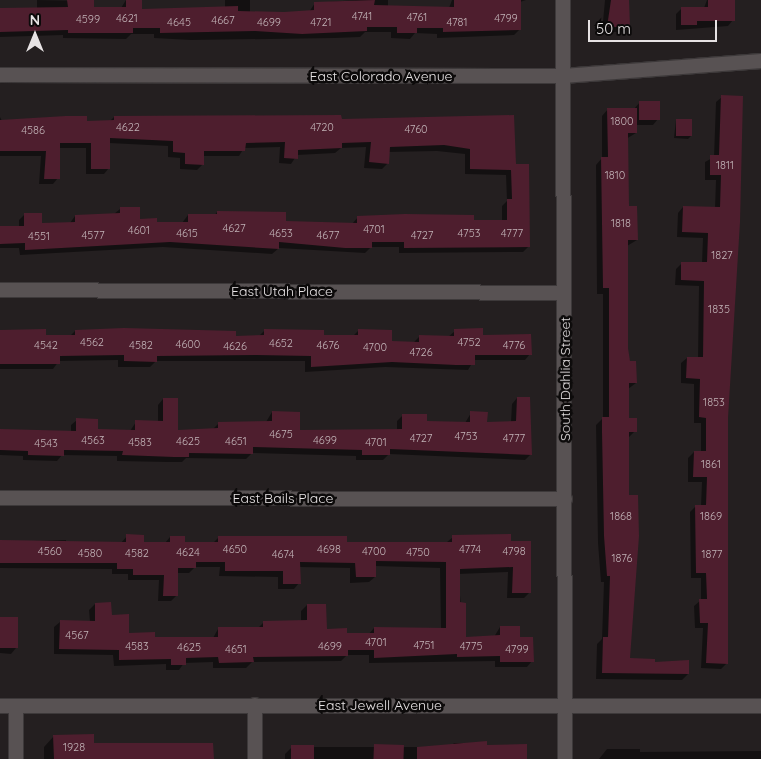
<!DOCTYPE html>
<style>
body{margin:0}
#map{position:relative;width:761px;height:759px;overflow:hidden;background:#241f20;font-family:Quicksand,sans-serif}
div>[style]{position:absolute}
.shadow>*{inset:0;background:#0007}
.building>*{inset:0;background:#4e1e2e;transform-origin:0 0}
.roads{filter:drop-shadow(1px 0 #3d393a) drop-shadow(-1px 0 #3d393a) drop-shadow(0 1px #3d393a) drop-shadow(0 -1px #3d393a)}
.minor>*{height:14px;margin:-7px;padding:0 7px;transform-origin:7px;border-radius:7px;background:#585253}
.tertiary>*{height:14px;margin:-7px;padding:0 7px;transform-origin:7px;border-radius:7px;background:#585253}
span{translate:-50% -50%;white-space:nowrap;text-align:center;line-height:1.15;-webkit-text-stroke:5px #0c0a0a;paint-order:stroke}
.number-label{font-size:11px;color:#c1b2b6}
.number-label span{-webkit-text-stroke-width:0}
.street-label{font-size:14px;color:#e7e3e4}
.north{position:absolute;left:10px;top:10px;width:50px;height:50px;-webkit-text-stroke:4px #0c0a0a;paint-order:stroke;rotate:0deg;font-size:14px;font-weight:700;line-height:20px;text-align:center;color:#e7e3e4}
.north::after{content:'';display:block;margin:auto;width:18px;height:22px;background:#e7e3e4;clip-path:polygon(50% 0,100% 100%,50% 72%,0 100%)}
.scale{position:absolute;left:588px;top:20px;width:129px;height:22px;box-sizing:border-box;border:2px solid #e7e3e4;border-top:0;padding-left:6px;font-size:15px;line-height:18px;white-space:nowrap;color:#e7e3e4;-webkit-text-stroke:4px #0c0a0a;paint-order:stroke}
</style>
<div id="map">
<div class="shadow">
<i style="clip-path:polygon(37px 0,92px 1px,93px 8px,121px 8px,126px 0,141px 0,141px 10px,225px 8px,225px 0,250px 0,250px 12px,309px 12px,315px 3px,356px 0,388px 0,388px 7px,449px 8px,452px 0,526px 0,520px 2px,520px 29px,514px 35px,437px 38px,437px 34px,415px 33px,410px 39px,391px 38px,391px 32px,365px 32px,360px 37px,335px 38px,191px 40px,154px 38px,154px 34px,131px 34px,126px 39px,63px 38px,63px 35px,0 37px,0 9px,37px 8px)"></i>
<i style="clip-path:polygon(605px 0,628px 0,629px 26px,623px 32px,602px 32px)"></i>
<i style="clip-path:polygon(707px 0,733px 0,733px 20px,728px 26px,676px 30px,676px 14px,682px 8px,704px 8px)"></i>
<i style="clip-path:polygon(722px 97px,727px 663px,721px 669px,701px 668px,703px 628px,695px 628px,694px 606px,701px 600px,701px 578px,691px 578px,690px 512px,696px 506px,701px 506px,702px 482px,688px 482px,688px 458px,694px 452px,701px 452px,701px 423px,694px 423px,694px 384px,681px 383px,681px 363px,687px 358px,698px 358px,699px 286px,675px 285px,676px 269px,682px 263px,702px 263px,703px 238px,677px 237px,678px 213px,683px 207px,715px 208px,716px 180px,705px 180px,705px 162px,714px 157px,716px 102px)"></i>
<i style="clip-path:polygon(640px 102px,658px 119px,653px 125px,636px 125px,636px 133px,626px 139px,628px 207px,637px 240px,627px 246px,626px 348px,636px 383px,628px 389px,628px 419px,635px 431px,628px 438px,628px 659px,688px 674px,682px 680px,596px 679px,597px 644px,602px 639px,604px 582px,601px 582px,598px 543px,596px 425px,603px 418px,603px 294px,597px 294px,596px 165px,602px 158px,602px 116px,608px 109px,634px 109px)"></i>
<i style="clip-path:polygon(512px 116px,515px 165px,529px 246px,523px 252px,399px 253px,399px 247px,371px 247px,365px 253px,279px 248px,272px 254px,163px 247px,20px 255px,19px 248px,0 248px,0 228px,19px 227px,19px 220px,25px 214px,41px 224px,70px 223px,75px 216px,114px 214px,120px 209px,139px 220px,156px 223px,182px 223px,188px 215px,214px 216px,217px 212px,285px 223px,352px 224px,358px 217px,502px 222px,502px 206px,507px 201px,506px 175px,465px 174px,465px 154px,437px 151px,388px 152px,388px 163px,382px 169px,364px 168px,366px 147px,341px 148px,335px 153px,297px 155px,291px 164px,279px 163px,280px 147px,244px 148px,239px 156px,203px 156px,203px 164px,197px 170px,180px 169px,180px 158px,168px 157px,168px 146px,109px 143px,109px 168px,104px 174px,86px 174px,86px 148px,58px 148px,58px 178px,53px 184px,39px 184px,41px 156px,0 156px,0 117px,2px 121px,86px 122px,110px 121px,114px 117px,340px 120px)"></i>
<i style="clip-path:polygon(676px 120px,691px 136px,688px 139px,674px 138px)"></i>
<i style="clip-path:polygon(265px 330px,323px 336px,353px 336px,358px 331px,391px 342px,413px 343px,420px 336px,448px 337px,455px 331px,482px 336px,530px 354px,525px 360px,474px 360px,468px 370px,385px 367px,305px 372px,305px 361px,156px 361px,150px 367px,118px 367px,118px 360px,59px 361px,53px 369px,0 369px,0 331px,45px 337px,69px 337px,75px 331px,235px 337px,259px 336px)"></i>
<i style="clip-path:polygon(517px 398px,531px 454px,525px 460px,389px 454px,383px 460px,356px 460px,356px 456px,252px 453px,246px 459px,186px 458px,182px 462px,167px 462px,117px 461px,117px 456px,62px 455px,57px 461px,23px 460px,23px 456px,0 455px,0 430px,71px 432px,71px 425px,77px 420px,97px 430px,130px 431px,136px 422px,158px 422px,158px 405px,163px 399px,177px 431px,213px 429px,219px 423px,266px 422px,272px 412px,298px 431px,397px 430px,397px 421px,403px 415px,425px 422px,465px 423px,471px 413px,486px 423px,511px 422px,512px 404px)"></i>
<i style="clip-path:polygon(127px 536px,142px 543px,165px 543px,170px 537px,184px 543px,213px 543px,219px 537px,345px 543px,447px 542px,453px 537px,510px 542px,529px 593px,524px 598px,507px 598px,508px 572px,458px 574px,464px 638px,494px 637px,500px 627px,519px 639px,532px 661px,527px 667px,495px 667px,495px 661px,369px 663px,369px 655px,347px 655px,341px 661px,252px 662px,246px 668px,213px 668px,213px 662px,184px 663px,179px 670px,166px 670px,166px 664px,114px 666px,113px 655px,54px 654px,54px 627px,60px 622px,90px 622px,89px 610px,95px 604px,128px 634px,154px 638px,213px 638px,218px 629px,258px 628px,263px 623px,301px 622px,301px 611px,307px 605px,326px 630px,346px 635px,368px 635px,374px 628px,441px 629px,440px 568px,375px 566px,375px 577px,369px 582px,350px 583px,350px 568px,299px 567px,299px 583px,294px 589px,278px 589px,278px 577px,219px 576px,220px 567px,195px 567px,189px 573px,177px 573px,177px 595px,171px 601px,158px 601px,159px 580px,128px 580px,128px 574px,112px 574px,112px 569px,0 568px,0 542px,66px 540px,66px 543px,121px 543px)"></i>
<i style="clip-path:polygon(0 618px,16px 648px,11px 654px,0 653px)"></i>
<i style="clip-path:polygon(54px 736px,93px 744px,212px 759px,44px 759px,44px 747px)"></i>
<i style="clip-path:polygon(454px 743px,486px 743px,486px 746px,526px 759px,285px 759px,285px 754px,292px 747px,450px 747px)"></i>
<i style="clip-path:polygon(607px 749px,640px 749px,640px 752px,761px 751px,761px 759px,599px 759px)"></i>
</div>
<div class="building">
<i style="clip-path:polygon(67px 0,94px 0,94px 7px,126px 7px,126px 0,142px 0,142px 9px,238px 6px,238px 11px,284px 12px,314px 10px,314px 2px,375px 0,374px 5px,454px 7px,454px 0,521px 0,521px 30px,443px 32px,443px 28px,417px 28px,417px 33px,397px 33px,397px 27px,367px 27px,367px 31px,302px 34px,255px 31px,160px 33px,160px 28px,133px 28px,133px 33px,68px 33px,68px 30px,0 32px,0 8px,68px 7px)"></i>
<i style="clip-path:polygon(611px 0,629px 0,630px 27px,607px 27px)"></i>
<i style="clip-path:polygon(708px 0,735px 0,735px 21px,697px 21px,697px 25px,681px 25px,681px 7px,708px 7px)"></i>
<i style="clip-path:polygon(721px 95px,743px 96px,740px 222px,728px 418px,728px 664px,706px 663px,708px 623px,700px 623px,699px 599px,707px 599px,706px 573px,696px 573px,695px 505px,706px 505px,707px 477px,693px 477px,694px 451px,706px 451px,706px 418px,699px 417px,700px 379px,686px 378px,687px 357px,703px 357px,704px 281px,681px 280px,681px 262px,707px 262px,708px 233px,682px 232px,683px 206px,720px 207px,721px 175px,710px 175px,710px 155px,719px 155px)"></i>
<i style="left:639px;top:101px;width:21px;height:19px"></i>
<i style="clip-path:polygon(607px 108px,637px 108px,637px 133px,628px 133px,629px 206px,637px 206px,638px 240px,628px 240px,628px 348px,630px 361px,636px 361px,637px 383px,629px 383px,629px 418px,637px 418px,637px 432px,629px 432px,629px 495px,638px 495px,639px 536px,630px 658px,655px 659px,655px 662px,689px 660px,689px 674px,602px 673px,603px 637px,608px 637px,610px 576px,607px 576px,604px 536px,602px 432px,602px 417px,609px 417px,609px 288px,603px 288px,601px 157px,608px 157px)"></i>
<i style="clip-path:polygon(341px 115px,342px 119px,514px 115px,516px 164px,529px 164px,530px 247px,404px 248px,404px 242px,372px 242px,372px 248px,345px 248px,279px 242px,279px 249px,170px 242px,25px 250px,25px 243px,0 244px,0 226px,24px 226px,24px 213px,42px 213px,42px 223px,75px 222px,75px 215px,120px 213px,120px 207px,140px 207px,140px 219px,157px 218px,157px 222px,188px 222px,188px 214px,217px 214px,217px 211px,286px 212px,286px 221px,357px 223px,357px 216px,405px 214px,474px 215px,474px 220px,507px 220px,507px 199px,512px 199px,511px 170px,470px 169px,470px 149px,444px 145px,390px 147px,389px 164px,369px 162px,371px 142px,342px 143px,342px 148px,298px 150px,298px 159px,284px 158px,285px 142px,246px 143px,245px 151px,204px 151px,204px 165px,185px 164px,185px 153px,173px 152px,173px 141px,110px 138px,110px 169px,91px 169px,91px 143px,60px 143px,60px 179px,44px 179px,46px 151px,0 151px,0 120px,66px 116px,87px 116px,87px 121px,114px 120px,114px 116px)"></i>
<i style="left:676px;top:119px;width:16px;height:17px"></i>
<i style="clip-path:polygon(124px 328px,236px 331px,236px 336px,264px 335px,264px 329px,324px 330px,324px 335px,358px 335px,358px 329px,392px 330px,392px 341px,419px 342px,419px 335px,454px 336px,454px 329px,483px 328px,483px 335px,531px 334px,532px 355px,475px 355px,475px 365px,456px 365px,392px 362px,311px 367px,311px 356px,256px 355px,157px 356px,157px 362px,124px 361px,124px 355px,60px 356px,60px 364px,0 364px,0 330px,46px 329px,46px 335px,75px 335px,75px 330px)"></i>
<i style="clip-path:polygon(517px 397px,530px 397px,532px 455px,390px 449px,390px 455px,362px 455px,362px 450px,253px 447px,253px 454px,189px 453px,189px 457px,174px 457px,122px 455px,123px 451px,64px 450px,64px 456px,28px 455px,28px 451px,0 450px,0 429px,76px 431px,76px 418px,98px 419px,98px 429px,135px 430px,135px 420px,163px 421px,163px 398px,178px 398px,178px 430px,218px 428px,218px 422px,272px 421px,272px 411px,300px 412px,300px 430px,402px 429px,402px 414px,427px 414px,427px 421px,470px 422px,470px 411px,488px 412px,487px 422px,516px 421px)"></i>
<i style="clip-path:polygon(126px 534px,144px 535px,144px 542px,170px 542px,170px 536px,185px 536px,185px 542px,218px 542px,218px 536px,347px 536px,347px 542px,452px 542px,452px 535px,511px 534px,511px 541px,531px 541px,531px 593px,512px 593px,513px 567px,460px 569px,460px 602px,466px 603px,466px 637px,500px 635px,500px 626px,520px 626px,520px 637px,533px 637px,534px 662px,500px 662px,500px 656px,457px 657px,457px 654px,374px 658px,374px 650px,348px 650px,348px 656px,253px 657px,254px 662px,219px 663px,218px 657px,186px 658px,186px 665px,171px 665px,171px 659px,119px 660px,119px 650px,59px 649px,60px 620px,95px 621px,95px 603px,111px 602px,112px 615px,129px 614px,129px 633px,155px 632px,155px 637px,218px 637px,218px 627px,263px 627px,263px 621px,307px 620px,307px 604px,326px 604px,327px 629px,347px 628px,347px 633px,374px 633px,374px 627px,446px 628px,446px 562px,376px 561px,376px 577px,356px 577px,355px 563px,300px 562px,301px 584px,283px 584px,283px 571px,225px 571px,225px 562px,196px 562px,196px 568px,178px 568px,178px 596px,163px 596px,164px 575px,133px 575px,133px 569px,117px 569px,117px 563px,0 563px,0 540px,126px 542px)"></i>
<i style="left:0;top:617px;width:18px;height:31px"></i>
<i style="clip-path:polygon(94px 734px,94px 743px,213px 743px,214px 759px,54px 759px,53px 735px)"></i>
<i style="clip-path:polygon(487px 741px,487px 745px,527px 744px,527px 759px,417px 759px,417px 747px)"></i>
<i style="left:374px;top:744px;width:30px;height:15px;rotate:2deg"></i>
<i style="left:314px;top:745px;width:14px;height:23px;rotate:90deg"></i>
</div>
<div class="roads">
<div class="minor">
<i style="left:0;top:75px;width:563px;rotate:0.1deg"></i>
<i style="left:563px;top:76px;width:199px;rotate:-4.3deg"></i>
<i style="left:0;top:290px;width:564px;rotate:0.3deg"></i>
<i style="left:0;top:498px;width:565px;rotate:0.1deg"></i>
<i style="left:255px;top:705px;width:54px;rotate:90deg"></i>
<i style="left:16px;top:759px;width:53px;rotate:-90deg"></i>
</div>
<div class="tertiary">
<i style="left:563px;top:0;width:759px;rotate:89.85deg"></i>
<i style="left:0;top:706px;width:761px"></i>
</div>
</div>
<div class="number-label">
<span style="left:362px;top:16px">4741</span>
<span style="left:417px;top:17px">4761</span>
<span style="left:127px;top:18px">4621</span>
<span style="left:506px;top:18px">4799</span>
<span style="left:88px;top:19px">4599</span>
<span style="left:223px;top:20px">4667</span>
<span style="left:179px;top:22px">4645</span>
<span style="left:269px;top:22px">4699</span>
<span style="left:321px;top:22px">4721</span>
<span style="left:457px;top:22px">4781</span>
<span style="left:622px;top:121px">1800</span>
<span style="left:128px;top:127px">4622</span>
<span style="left:322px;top:127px">4720</span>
<span style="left:416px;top:129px">4760</span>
<span style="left:33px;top:130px">4586</span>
<span style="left:725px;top:165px">1811</span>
<span style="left:615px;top:175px">1810</span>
<span style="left:621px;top:223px">1818</span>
<span style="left:234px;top:228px">4627</span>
<span style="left:374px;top:229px">4701</span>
<span style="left:139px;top:230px">4601</span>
<span style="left:187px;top:233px">4615</span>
<span style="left:281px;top:233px">4653</span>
<span style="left:469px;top:233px">4753</span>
<span style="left:512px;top:233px">4777</span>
<span style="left:93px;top:235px">4577</span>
<span style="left:328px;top:235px">4677</span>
<span style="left:422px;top:235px">4727</span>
<span style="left:39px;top:236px">4551</span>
<span style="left:722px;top:255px">1827</span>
<span style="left:719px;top:309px">1835</span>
<span style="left:92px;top:342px">4562</span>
<span style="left:469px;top:342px">4752</span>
<span style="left:281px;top:343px">4652</span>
<span style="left:188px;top:344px">4600</span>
<span style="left:46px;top:345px">4542</span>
<span style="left:141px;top:345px">4582</span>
<span style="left:328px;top:345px">4676</span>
<span style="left:514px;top:345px">4776</span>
<span style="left:235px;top:346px">4626</span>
<span style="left:375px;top:347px">4700</span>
<span style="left:421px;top:352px">4726</span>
<span style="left:714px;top:402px">1853</span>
<span style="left:281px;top:434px">4675</span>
<span style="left:466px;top:436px">4753</span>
<span style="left:421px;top:438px">4727</span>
<span style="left:514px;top:438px">4777</span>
<span style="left:93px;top:440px">4563</span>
<span style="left:325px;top:440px">4699</span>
<span style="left:188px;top:441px">4625</span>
<span style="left:236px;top:441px">4651</span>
<span style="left:140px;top:442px">4583</span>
<span style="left:376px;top:442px">4701</span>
<span style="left:46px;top:443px">4543</span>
<span style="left:711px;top:464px">1861</span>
<span style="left:621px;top:516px">1868</span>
<span style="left:711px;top:516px">1869</span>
<span style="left:235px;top:549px">4650</span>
<span style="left:329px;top:549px">4698</span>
<span style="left:470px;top:549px">4774</span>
<span style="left:50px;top:551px">4560</span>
<span style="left:374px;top:551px">4700</span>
<span style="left:514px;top:551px">4798</span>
<span style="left:188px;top:552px">4624</span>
<span style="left:418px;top:552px">4750</span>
<span style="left:90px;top:553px">4580</span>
<span style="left:137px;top:553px">4582</span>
<span style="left:283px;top:554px">4674</span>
<span style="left:712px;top:554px">1877</span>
<span style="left:622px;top:558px">1876</span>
<span style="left:77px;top:635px">4567</span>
<span style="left:376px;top:642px">4701</span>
<span style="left:424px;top:645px">4751</span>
<span style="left:137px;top:646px">4583</span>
<span style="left:330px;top:646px">4699</span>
<span style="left:471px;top:646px">4775</span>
<span style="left:189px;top:647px">4625</span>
<span style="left:236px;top:649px">4651</span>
<span style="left:517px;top:649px">4799</span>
<span style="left:74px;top:747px">1928</span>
</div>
<div class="street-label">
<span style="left:381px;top:76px">East Colorado Avenue</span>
<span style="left:282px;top:291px">East Utah Place</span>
<span style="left:565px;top:379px;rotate:-90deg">South Dahlia Street</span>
<span style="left:283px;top:498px">East Bails Place</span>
<span style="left:380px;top:705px">East Jewell Avenue</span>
</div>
<div class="north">N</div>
<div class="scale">50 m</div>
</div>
